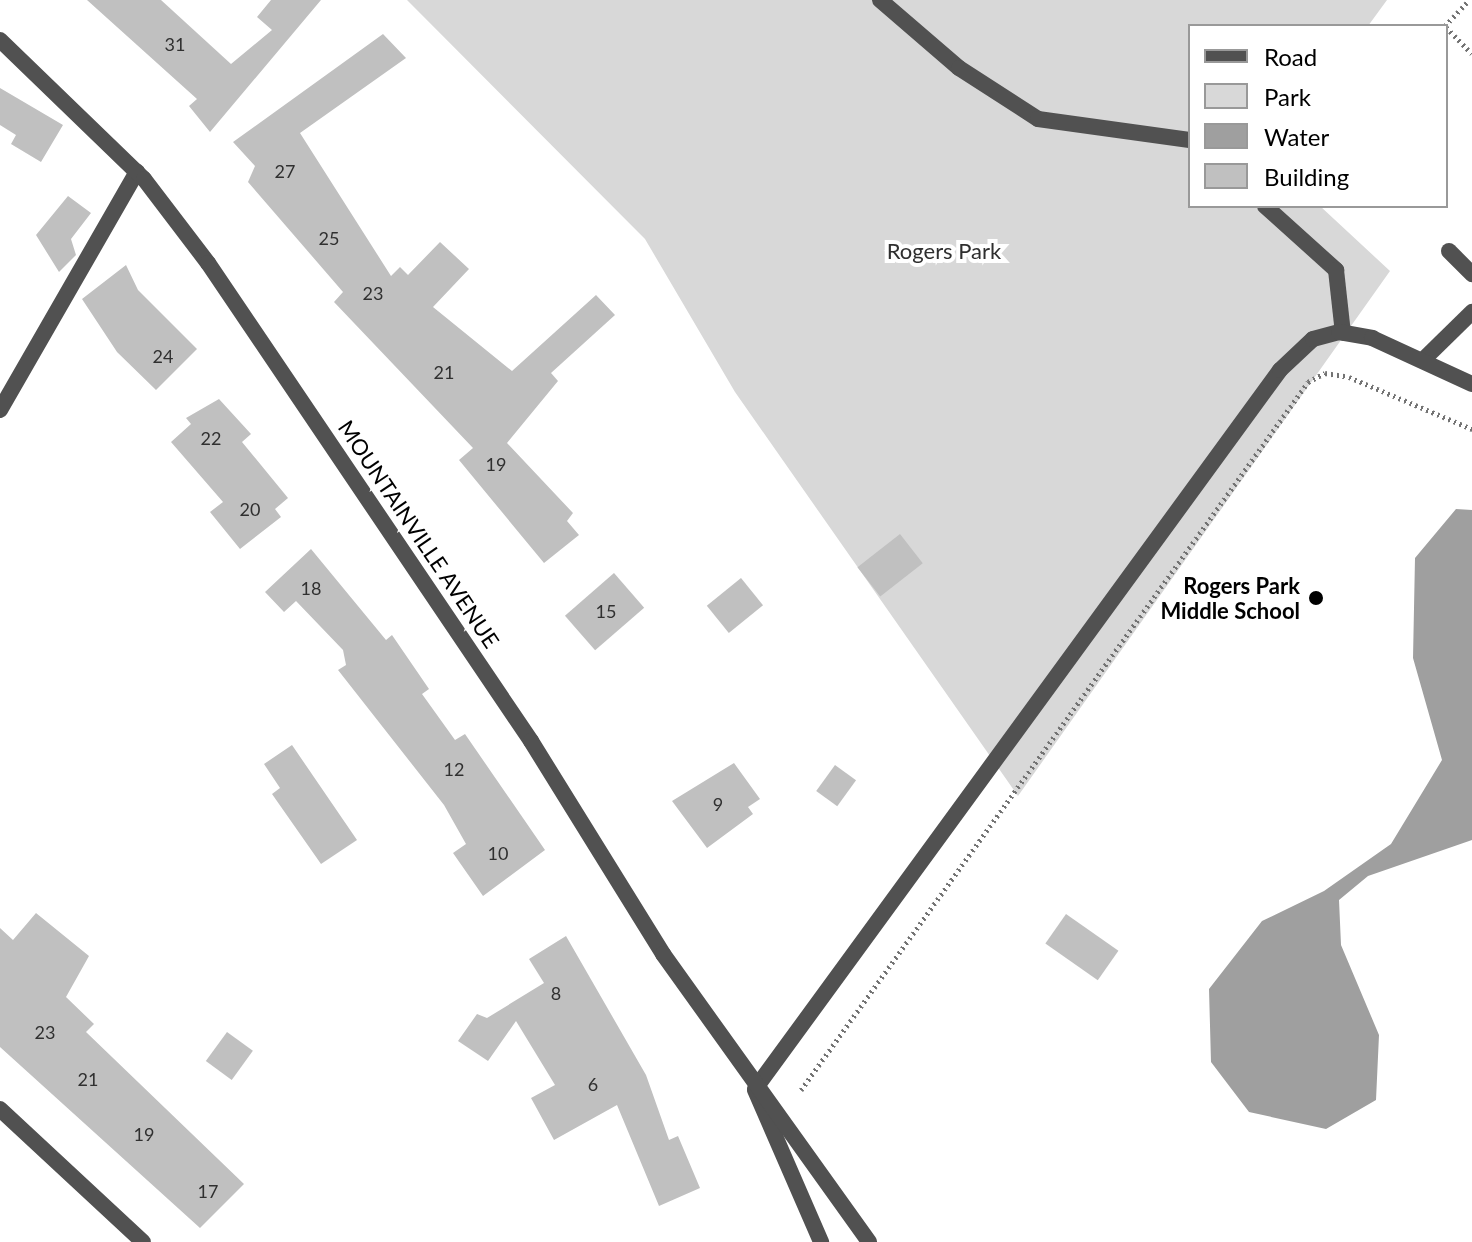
<!DOCTYPE html>
<style>
body{margin:0}
#map{position:relative;width:1472px;height:1242px;overflow:hidden;background:#fff;font-family:Lato,sans-serif}
div>[style]{position:absolute}
.green>*{inset:0;background:#d8d8d8}
.water>*{inset:0;background:#9f9f9f}
.building>*{inset:0;background:#c0c0c0;transform-origin:0 0}
.path>*{height:5px;margin-top:-2.5px;transform-origin:0;background:repeating-linear-gradient(90deg,#737373 0 2px,transparent 0 6px)}
.service>*{height:16px;margin:-8px;padding:0 8px;transform-origin:8px;border-radius:8px;background:#515151}
.minor>*{height:16px;margin:-8px;padding:0 8px;transform-origin:8px;border-radius:8px;background:#515151}
.tertiary>*{height:16px;margin:-8px;padding:0 8px;transform-origin:8px;border-radius:8px;background:#515151}
.dots>*{width:22px;height:22px;translate:-50% -50%;box-sizing:border-box;border:4px solid #fff;border-radius:50%}
span{translate:-50% -50%;white-space:nowrap;text-align:center;line-height:1.15;-webkit-text-stroke:8px #fff;paint-order:stroke}
.number-label{font-size:18px;color:#303030}
.number-label span{-webkit-text-stroke-width:0}
.park-label{font-size:22px;color:#2f2f2f}
.street-label{font-size:22px;color:#000}
.poi-label{font-size:22px;color:#000;font-weight:700}
.right{translate:-100% -50%;text-align:right}
.legend{position:absolute;left:1188px;top:24px;width:260px;height:184px;box-sizing:border-box;background:#fff;border:2px solid #999;margin:0;padding:10px 14px;list-style:none;font-size:24px;color:#000}
.legend li{display:flex;align-items:center;gap:16px;height:40px}
.legend b{width:40px;border:2px solid #999}
</style>
<div id="map">
<div class="green">
<i style="clip-path:polygon(407px 0,1387px 0,1368px 26px,1190px 26px,1190px 206px,1320px 206px,1390px 271px,1018px 796px,735px 392px,645px 239px)"></i>
</div>
<div class="water">
<i style="clip-path:polygon(1456px 509px,1472px 510px,1472px 840px,1368px 876px,1339px 900px,1341px 945px,1379px 1035px,1376px 1100px,1326px 1129px,1249px 1112px,1211px 1062px,1209px 989px,1262px 921px,1324px 891px,1391px 844px,1442px 760px,1413px 658px,1415px 558px)"></i>
</div>
<div class="building">
<i style="clip-path:polygon(87px 0,161px 0,231px 64px,272px 30px,257px 17px,271px 0,321px 0,210px 132px,189px 106px,197px 99px)"></i>
<i style="clip-path:polygon(383px 34px,406px 58px,300px 133px,391px 276px,400px 267px,408px 275px,440px 242px,469px 269px,433px 307px,512px 371px,596px 295px,615px 315px,551px 373px,558px 381px,507px 443px,573px 513px,567px 521px,579px 535px,544px 563px,459px 460px,473px 448px,334px 302px,343px 292px,248px 182px,255px 166px,233px 142px)"></i>
<i style="clip-path:polygon(0 88px,63px 125px,41px 162px,11px 144px,16px 135px,0 125px)"></i>
<i style="clip-path:polygon(68px 196px,91px 213px,71px 239px,76px 255px,59px 272px,36px 235px)"></i>
<i style="clip-path:polygon(126px 265px,138px 290px,197px 349px,156px 390px,117px 352px,82px 299px)"></i>
<i style="clip-path:polygon(219px 399px,251px 434px,242px 442px,288px 498px,275px 509px,281px 517px,240px 549px,210px 512px,223px 502px,171px 442px,191px 424px,186px 418px)"></i>
<i style="left:900px;top:534px;width:37px;height:54px;rotate:52deg"></i>
<i style="clip-path:polygon(311px 549px,386px 640px,392px 635px,429px 689px,422px 694px,455px 740px,465px 734px,545px 850px,483px 896px,453px 853px,466px 844px,444px 805px,338px 670px,346px 665px,343px 650px,296px 601px,284px 612px,265px 592px)"></i>
<i style="left:614px;top:573px;width:46px;height:65px;rotate:49deg"></i>
<i style="left:741px;top:578px;width:35px;height:44px;rotate:51deg"></i>
<i style="clip-path:polygon(292px 745px,357px 840px,321px 864px,272px 794px,280px 788px,264px 764px)"></i>
<i style="clip-path:polygon(734px 763px,760px 799px,748px 807px,753px 814px,707px 848px,672px 801px)"></i>
<i style="left:835px;top:765px;width:26px;height:32px;rotate:36deg"></i>
<i style="clip-path:polygon(36px 913px,89px 956px,66px 997px,94px 1024px,86px 1032px,244px 1184px,200px 1228px,0 1047px,0 928px,13px 940px)"></i>
<i style="left:1066px;top:914px;width:64px;height:36px;rotate:35deg"></i>
<i style="clip-path:polygon(566px 936px,646px 1075px,669px 1140px,678px 1136px,700px 1188px,659px 1206px,617px 1105px,554px 1140px,531px 1098px,555px 1085px,516px 1021px,488px 1061px,458px 1041px,477px 1014px,487px 1018px,544px 983px,529px 959px)"></i>
<i style="left:227px;top:1032px;width:32px;height:36px;rotate:36deg"></i>
</div>
<div class="path">
<i style="left:1445px;top:26px;width:35px;rotate:-47deg"></i>
<i style="left:1446px;top:27px;width:37px;rotate:46deg"></i>
<i style="left:801px;top:1090px;width:871px;rotate:-54.39deg"></i>
<i style="left:1308px;top:382px;width:19px;rotate:-28deg"></i>
<i style="left:1325px;top:373px;width:24px;rotate:9deg"></i>
<i style="left:1349px;top:377px;width:134px;rotate:22.9deg"></i>
</div>
<div class="service">
<i style="left:880px;top:0;width:104px;rotate:40.7deg"></i>
<i style="left:959px;top:68px;width:94px;rotate:32.8deg"></i>
<i style="left:1038px;top:119px;width:153px;rotate:7.9deg"></i>
<i style="left:1265px;top:206px;width:96px;rotate:42deg"></i>
<i style="left:1336px;top:270px;width:63px;rotate:83.7deg"></i>
<i style="left:1449px;top:251px;width:33px;rotate:45deg"></i>
<i style="left:1423px;top:360px;width:69px;rotate:-44.4deg"></i>
<i style="left:0;top:410px;width:275px;rotate:-60.1deg"></i>
<i style="left:755px;top:1089px;width:890px;rotate:-53.86deg"></i>
<i style="left:1280px;top:370px;width:45px;rotate:-43.2deg"></i>
<i style="left:1313px;top:339px;width:27px;rotate:-15deg"></i>
<i style="left:1339px;top:332px;width:34px;rotate:10deg"></i>
<i style="left:1372px;top:338px;width:110px;rotate:24.7deg"></i>
</div>
<div class="minor">
<i style="left:755px;top:1090px;width:166px;rotate:66.5deg"></i>
<i style="left:0;top:1109px;width:195px;rotate:42.9deg"></i>
</div>
<div class="tertiary">
<i style="left:0;top:40px;width:200px;rotate:44deg"></i>
<i style="left:144px;top:179px;width:106px;rotate:52.7deg"></i>
<i style="left:208px;top:263px;width:577px;rotate:55.95deg"></i>
<i style="left:531px;top:741px;width:251px;rotate:58.2deg"></i>
<i style="left:663px;top:954px;width:354px;rotate:54.4deg"></i>
</div>
<div class="dots">
<i style="left:1316px;top:598px;background:#000"></i>
</div>
<div class="number-label">
<span style="left:175px;top:44px">31</span>
<span style="left:285px;top:171px">27</span>
<span style="left:329px;top:238px">25</span>
<span style="left:373px;top:293px">23</span>
<span style="left:163px;top:356px">24</span>
<span style="left:444px;top:372px">21</span>
<span style="left:211px;top:438px">22</span>
<span style="left:496px;top:464px">19</span>
<span style="left:250px;top:509px">20</span>
<span style="left:311px;top:588px">18</span>
<span style="left:606px;top:611px">15</span>
<span style="left:454px;top:769px">12</span>
<span style="left:718px;top:804px">9</span>
<span style="left:498px;top:853px">10</span>
<span style="left:556px;top:993px">8</span>
<span style="left:45px;top:1032px">23</span>
<span style="left:88px;top:1079px">21</span>
<span style="left:593px;top:1084px">6</span>
<span style="left:144px;top:1134px">19</span>
<span style="left:208px;top:1191px">17</span>
</div>
<div class="park-label">
<span style="left:944px;top:251px">Rogers Park</span>
</div>
<div class="street-label">
<span style="left:419px;top:534px;rotate:56deg">MOUNTAINVILLE AVENUE</span>
</div>
<div class="poi-label">
<span class="right" style="left:1300px;top:598px">Rogers Park<br>Middle School</span>
</div>
<ul class="legend">
<li><b style="height:10px;background:#515151"></b>Road</li>
<li><b style="height:22px;background:#d8d8d8"></b>Park</li>
<li><b style="height:22px;background:#9f9f9f"></b>Water</li>
<li><b style="height:22px;background:#c0c0c0"></b>Building</li>
</ul>
</div>
